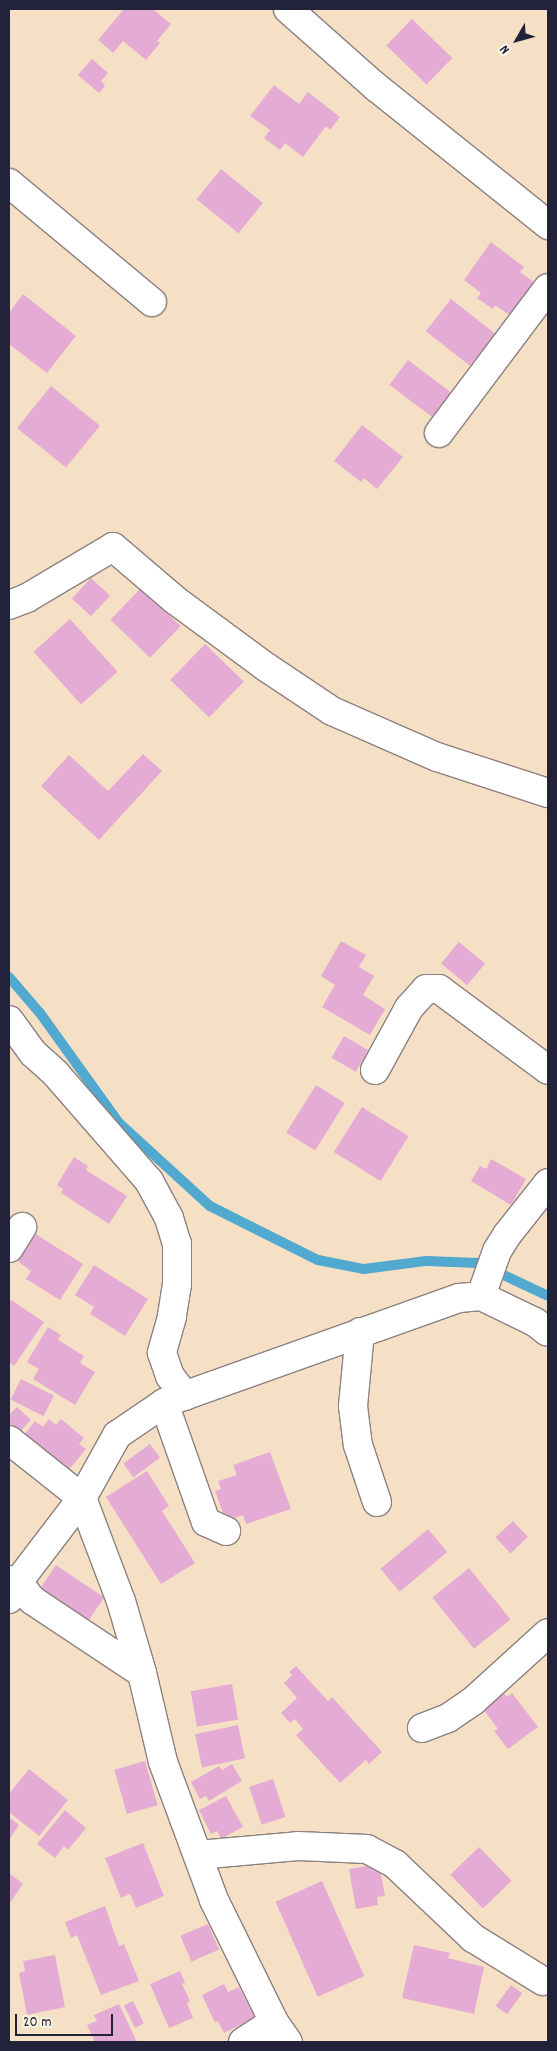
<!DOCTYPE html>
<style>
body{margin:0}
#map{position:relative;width:557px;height:2051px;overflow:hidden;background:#f6e0c5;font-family:Dekko,sans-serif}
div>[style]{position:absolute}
.stream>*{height:10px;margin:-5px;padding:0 5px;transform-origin:5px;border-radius:5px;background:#52a9cf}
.building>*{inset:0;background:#e4acd4;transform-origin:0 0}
.roads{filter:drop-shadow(1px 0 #8c8180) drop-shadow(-1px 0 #8c8180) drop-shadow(0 1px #8c8180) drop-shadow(0 -1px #8c8180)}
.minor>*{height:28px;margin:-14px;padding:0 14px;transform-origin:14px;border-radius:14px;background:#fff}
span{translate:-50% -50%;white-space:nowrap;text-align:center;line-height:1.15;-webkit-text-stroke:4px #fcf5e5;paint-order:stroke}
.frame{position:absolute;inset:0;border:10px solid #22223b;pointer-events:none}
.north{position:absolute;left:492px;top:15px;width:50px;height:50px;-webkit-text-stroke:4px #fcf5e5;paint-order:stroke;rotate:232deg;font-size:14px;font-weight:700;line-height:20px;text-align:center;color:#22223b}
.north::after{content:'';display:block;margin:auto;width:18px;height:22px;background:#22223b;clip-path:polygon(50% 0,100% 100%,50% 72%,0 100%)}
.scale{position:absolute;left:15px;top:2014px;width:98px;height:22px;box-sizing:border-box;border:2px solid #22223b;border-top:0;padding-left:6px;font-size:15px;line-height:18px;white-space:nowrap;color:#22223b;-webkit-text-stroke:4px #fcf5e5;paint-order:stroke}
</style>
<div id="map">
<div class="stream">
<i style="left:9px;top:977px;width:48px;rotate:49.3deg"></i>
<i style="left:40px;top:1013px;width:135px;rotate:54.3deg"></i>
<i style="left:119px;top:1123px;width:123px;rotate:42.4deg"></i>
<i style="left:210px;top:1206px;width:121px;rotate:26.6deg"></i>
<i style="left:318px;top:1260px;width:47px;rotate:11.1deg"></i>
<i style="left:364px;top:1269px;width:63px;rotate:-7.4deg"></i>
<i style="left:426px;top:1261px;width:52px;rotate:2.2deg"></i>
<i style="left:478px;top:1263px;width:77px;rotate:25.2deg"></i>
</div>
<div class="building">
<i style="clip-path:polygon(124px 9px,153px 9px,171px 24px,157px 41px,160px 43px,146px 60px,123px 41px,113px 53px,98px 40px)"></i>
<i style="left:412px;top:19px;width:56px;height:37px;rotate:44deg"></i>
<i style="clip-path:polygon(92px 59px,108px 73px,101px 81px,105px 86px,99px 93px,78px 75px)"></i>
<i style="clip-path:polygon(274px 85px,299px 104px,308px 92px,340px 117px,330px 130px,326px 126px,303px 157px,285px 143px,280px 150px,264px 138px,270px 130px,250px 116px)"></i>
<i style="left:221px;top:169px;width:54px;height:39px;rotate:39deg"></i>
<i style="clip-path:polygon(491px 242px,524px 267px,520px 272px,535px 283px,511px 316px,495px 305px,493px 309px,477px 298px,481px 293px,464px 280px)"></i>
<i style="clip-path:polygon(23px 294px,76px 336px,47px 373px,9px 344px,9px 313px)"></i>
<i style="left:451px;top:299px;width:56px;height:41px;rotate:38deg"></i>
<i style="left:408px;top:360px;width:54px;height:31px;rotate:37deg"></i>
<i style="left:51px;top:386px;width:63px;height:54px;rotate:39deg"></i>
<i style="clip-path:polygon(362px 425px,403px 457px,377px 489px,364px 478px,361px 482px,334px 461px)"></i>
<i style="left:91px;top:578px;width:26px;height:28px;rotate:43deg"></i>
<i style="left:141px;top:588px;width:55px;height:44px;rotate:44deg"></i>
<i style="left:70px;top:619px;width:71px;height:49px;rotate:48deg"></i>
<i style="left:205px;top:644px;width:54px;height:50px;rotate:44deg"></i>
<i style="clip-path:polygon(143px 754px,162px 771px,99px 840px,41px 786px,69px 755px,108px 791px)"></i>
<i style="clip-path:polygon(341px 941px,366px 955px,359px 967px,374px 976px,363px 995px,385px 1009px,370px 1035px,322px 1007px,335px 985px,321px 976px)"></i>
<i style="left:459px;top:942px;width:34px;height:28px;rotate:40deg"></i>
<i style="left:344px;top:1036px;width:28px;height:25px;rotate:30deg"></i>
<i style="left:316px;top:1085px;width:34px;height:56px;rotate:32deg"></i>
<i style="left:362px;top:1107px;width:55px;height:53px;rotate:32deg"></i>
<i style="clip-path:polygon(74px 1157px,88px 1166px,86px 1170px,127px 1196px,109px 1224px,61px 1193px,63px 1189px,57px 1185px)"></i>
<i style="clip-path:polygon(491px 1159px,526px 1179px,511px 1205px,471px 1181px,480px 1166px,486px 1169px)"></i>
<i style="clip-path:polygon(34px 1233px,83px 1264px,60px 1300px,26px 1279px,31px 1271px,16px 1260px)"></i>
<i style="clip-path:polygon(94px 1265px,148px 1299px,125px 1336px,90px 1314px,94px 1307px,75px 1295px)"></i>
<i style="clip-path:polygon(11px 1300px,44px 1322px,14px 1366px,9px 1362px,9px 1303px)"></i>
<i style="clip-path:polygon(48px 1327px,61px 1335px,58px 1340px,84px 1356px,80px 1363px,95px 1372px,75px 1405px,33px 1379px,39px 1369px,27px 1362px)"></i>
<i style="left:21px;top:1379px;width:37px;height:23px;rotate:27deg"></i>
<i style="clip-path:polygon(17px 1407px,31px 1420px,19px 1433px,9px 1422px,9px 1415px)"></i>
<i style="clip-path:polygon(49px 1419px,56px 1425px,61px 1419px,84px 1438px,79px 1444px,86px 1449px,67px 1472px,23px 1436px,35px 1421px,43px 1427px)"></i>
<i style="left:150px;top:1444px;width:17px;height:33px;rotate:54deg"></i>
<i style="clip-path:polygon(270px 1452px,291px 1509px,246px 1524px,243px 1515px,226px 1521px,215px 1491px,221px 1489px,218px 1481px,237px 1475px,233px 1465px)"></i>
<i style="clip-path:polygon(147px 1471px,169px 1506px,162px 1511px,195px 1563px,161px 1584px,106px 1497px)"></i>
<i style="left:513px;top:1521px;width:22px;height:24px;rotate:47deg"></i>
<i style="left:428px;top:1529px;width:30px;height:62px;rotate:50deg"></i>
<i style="left:56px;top:1565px;width:58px;height:32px;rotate:34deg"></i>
<i style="left:469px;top:1568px;width:66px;height:47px;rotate:51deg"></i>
<i style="clip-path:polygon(296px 1666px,328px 1701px,332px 1697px,382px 1752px,369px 1764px,366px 1760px,340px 1783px,296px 1735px,303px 1729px,295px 1719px,290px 1723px,281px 1713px,297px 1698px,284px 1683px,292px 1675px,289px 1672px)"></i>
<i style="left:232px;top:1684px;width:36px;height:42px;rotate:80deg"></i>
<i style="clip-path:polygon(504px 1693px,507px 1697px,512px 1693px,538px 1727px,508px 1749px,494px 1731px,498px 1729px,483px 1709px)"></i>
<i style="left:238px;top:1725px;width:34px;height:44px;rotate:78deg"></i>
<i style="left:145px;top:1761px;width:46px;height:32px;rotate:74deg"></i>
<i style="clip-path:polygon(232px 1764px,242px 1781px,209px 1801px,206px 1796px,200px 1799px,191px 1782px,219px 1766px,222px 1770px)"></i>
<i style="clip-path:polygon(29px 1769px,68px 1800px,39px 1836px,9px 1812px,9px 1794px)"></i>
<i style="left:273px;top:1779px;width:40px;height:25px;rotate:72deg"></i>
<i style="clip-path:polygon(226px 1796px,243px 1827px,221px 1839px,217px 1831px,211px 1834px,199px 1810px)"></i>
<i style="clip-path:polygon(65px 1810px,86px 1828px,68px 1850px,64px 1846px,55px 1858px,37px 1844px)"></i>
<i style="clip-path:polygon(9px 1817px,19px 1825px,9px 1840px)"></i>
<i style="clip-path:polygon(143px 1843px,164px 1896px,136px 1908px,130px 1894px,121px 1898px,105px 1858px)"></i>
<i style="left:479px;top:1847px;width:47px;height:40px;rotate:46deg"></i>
<i style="clip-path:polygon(379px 1864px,385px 1896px,377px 1897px,378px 1905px,356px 1909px,349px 1869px)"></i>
<i style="clip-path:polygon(9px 1873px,23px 1884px,9px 1904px)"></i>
<i style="left:322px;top:1881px;width:104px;height:51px;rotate:66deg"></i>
<i style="clip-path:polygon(105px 1906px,119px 1946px,124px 1944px,139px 1981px,101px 1995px,77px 1935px,71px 1938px,65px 1922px)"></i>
<i style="left:208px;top:1924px;width:28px;height:30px;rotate:67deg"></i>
<i style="clip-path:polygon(414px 1945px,450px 1953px,448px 1958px,484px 1967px,474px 2014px,402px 1998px)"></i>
<i style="clip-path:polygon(55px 1955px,65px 2007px,27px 2015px,19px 1973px,25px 1971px,23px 1961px)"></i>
<i style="clip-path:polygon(180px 1971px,185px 1983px,182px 1984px,190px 2001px,187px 2003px,193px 2018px,169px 2028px,150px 1984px)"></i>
<i style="clip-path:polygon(224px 1984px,228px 1992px,239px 1987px,255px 2018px,224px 2033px,218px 2021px,215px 2023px,202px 1995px)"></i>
<i style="left:511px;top:1985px;width:14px;height:26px;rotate:36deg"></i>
<i style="left:133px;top:2001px;width:25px;height:10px;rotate:64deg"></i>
<i style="clip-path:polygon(119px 2004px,137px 2042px,95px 2042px,87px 2025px,97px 2021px,94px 2015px)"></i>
</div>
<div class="roads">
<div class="minor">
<i style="left:288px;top:9px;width:118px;rotate:41.6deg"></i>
<i style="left:376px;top:87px;width:221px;rotate:38.7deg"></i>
<i style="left:9px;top:183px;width:186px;rotate:39.8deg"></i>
<i style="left:439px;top:433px;width:181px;rotate:-53.1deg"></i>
<i style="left:9px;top:605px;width:19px;rotate:-21deg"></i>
<i style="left:27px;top:598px;width:100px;rotate:-30.7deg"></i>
<i style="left:113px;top:547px;width:82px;rotate:40.5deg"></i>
<i style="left:175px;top:600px;width:113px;rotate:36.4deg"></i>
<i style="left:266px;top:667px;width:79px;rotate:33.7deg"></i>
<i style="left:332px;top:711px;width:115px;rotate:23.7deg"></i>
<i style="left:437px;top:757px;width:117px;rotate:18deg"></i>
<i style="left:9px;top:1020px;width:41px;rotate:54deg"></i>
<i style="left:33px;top:1053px;width:31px;rotate:42deg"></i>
<i style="left:56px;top:1074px;width:142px;rotate:49deg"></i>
<i style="left:149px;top:1181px;width:42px;rotate:61.6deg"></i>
<i style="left:169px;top:1218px;width:27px;rotate:73deg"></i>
<i style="left:177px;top:1244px;width:40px;rotate:90deg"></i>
<i style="left:177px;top:1284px;width:33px;rotate:99deg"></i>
<i style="left:172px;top:1317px;width:37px;rotate:106deg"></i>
<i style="left:162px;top:1353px;width:24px;rotate:71deg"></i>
<i style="left:170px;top:1376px;width:25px;rotate:53deg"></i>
<i style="left:375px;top:1070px;width:71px;rotate:-61.3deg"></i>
<i style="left:409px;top:1008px;width:25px;rotate:-48deg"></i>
<i style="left:426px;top:989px;width:13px"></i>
<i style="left:439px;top:989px;width:136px;rotate:36.6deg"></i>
<i style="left:9px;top:1248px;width:25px;rotate:-58deg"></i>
<i style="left:481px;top:1296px;width:48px;rotate:-70.4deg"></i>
<i style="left:497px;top:1251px;width:19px;rotate:-58deg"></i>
<i style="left:507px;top:1235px;width:66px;rotate:-51.7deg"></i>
<i style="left:360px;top:1332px;width:74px;rotate:95.4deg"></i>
<i style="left:353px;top:1406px;width:39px;rotate:83deg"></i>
<i style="left:358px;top:1445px;width:60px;rotate:71.6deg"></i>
<i style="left:164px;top:1403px;width:126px;rotate:70.6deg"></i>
<i style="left:206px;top:1522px;width:22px;rotate:24deg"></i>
<i style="left:9px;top:1440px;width:93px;rotate:38.5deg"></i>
<i style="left:82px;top:1498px;width:110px;rotate:69.3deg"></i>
<i style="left:121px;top:1601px;width:75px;rotate:73.7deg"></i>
<i style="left:142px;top:1673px;width:91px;rotate:76.7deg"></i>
<i style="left:163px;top:1762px;width:147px;rotate:69.7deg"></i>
<i style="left:214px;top:1900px;width:136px;rotate:63.8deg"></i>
<i style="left:274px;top:2022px;width:24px;rotate:55deg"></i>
<i style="left:9px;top:1580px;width:9px;rotate:13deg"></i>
<i style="left:18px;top:1582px;width:23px;rotate:52deg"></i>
<i style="left:32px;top:1600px;width:132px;rotate:33.6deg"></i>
<i style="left:9px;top:1599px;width:19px;rotate:-62deg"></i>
<i style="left:18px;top:1582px;width:106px;rotate:-52.7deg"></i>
<i style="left:82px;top:1498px;width:72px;rotate:-60.9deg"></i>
<i style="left:117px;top:1435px;width:57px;rotate:-34.2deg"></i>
<i style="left:164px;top:1403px;width:313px;rotate:-19.6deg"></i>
<i style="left:459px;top:1298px;width:22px;rotate:-5deg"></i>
<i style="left:481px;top:1296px;width:60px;rotate:25.7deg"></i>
<i style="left:535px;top:1322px;width:16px;rotate:38deg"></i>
<i style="left:422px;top:1728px;width:28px;rotate:-21deg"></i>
<i style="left:448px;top:1718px;width:30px;rotate:-34deg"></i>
<i style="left:473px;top:1701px;width:101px;rotate:-42.2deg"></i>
<i style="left:198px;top:1855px;width:100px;rotate:-5.1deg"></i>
<i style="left:298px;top:1846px;width:69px;rotate:2.5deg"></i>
<i style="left:367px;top:1849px;width:32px;rotate:28deg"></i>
<i style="left:395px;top:1864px;width:108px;rotate:43.5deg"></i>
<i style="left:473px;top:1938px;width:82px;rotate:31.6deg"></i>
<i style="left:243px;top:2042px;width:37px;rotate:-33deg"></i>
</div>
</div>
<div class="frame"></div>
<div class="north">N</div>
<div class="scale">20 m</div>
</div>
